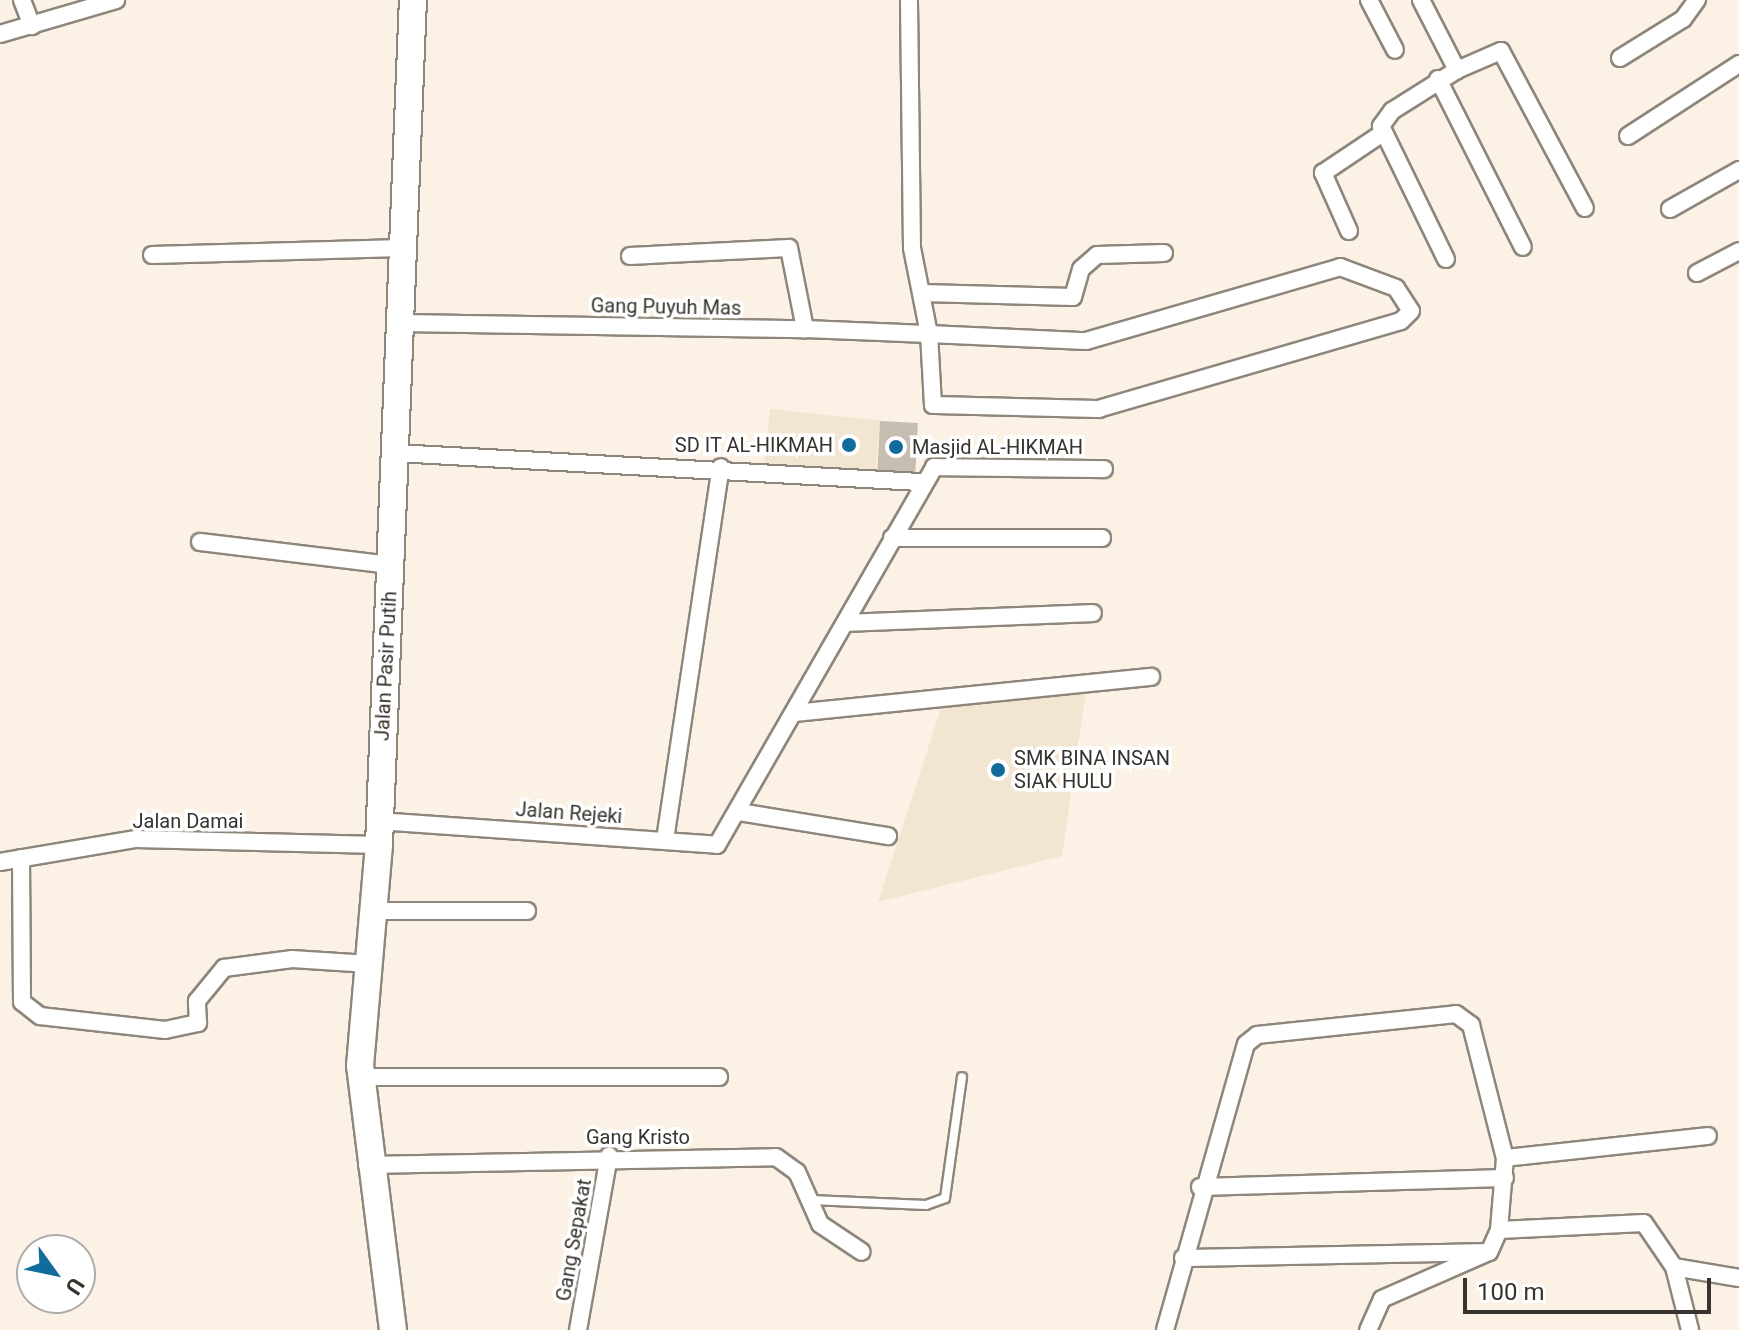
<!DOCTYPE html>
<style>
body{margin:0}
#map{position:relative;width:1739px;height:1330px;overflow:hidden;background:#fbf2e5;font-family:Roboto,sans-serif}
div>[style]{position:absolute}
.built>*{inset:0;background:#f2e5d1;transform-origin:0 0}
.building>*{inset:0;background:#c7beb2;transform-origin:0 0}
.roads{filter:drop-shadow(2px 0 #8e867b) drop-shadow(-2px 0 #8e867b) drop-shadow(0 2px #8e867b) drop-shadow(0 -2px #8e867b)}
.service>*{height:8px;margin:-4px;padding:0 4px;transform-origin:4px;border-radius:4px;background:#fff}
.minor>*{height:16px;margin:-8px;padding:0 8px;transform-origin:8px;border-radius:8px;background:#fff}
.trunk>*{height:26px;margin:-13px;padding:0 13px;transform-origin:13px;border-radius:13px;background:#fff}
.dots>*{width:22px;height:22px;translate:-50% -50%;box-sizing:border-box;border:4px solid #fff;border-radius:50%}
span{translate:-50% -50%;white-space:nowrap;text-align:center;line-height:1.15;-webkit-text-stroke:7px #fff;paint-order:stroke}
.street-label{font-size:20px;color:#37332e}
.poi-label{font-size:20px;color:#37332e}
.right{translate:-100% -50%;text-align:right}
.left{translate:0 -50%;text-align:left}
.north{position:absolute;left:16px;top:1234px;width:80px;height:80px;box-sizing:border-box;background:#fff;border:2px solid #afadab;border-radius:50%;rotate:123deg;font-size:22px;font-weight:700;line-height:32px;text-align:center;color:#37332e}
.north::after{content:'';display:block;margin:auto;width:28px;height:36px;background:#116c9c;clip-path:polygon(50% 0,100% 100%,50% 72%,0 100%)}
.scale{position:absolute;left:1463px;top:1278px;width:248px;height:36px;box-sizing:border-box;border:4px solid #37332e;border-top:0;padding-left:10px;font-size:24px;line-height:28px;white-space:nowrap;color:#37332e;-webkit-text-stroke:6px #fff;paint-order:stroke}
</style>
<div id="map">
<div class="built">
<i style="left:770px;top:409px;width:111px;height:56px;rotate:6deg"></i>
<i style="clip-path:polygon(1087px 684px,1062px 856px,878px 902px,943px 702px)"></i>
</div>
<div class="building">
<i style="left:880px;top:421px;width:38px;height:50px;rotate:3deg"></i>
</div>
<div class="roads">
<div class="service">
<i style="left:811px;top:1200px;width:115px;rotate:2.5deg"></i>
<i style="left:926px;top:1205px;width:20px;rotate:-20deg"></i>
<i style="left:945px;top:1198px;width:122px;rotate:-82deg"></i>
</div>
<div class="minor">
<i style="left:22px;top:0;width:28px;rotate:69deg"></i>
<i style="left:1369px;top:0;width:56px;rotate:62.5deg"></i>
<i style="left:1421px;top:0;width:79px;rotate:62.8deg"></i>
<i style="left:1457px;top:70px;width:77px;rotate:147.8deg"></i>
<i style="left:1392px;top:111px;width:19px;rotate:126deg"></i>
<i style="left:1381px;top:126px;width:148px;rotate:64deg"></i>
<i style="left:0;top:34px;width:121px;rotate:-16.3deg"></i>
<i style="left:1620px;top:58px;width:74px;rotate:-31.8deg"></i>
<i style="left:1683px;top:19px;width:24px;rotate:-54deg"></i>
<i style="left:1457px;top:70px;width:48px;rotate:-23.4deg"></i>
<i style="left:1501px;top:51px;width:178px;rotate:61.9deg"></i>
<i style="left:1438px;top:79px;width:188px;rotate:63.2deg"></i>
<i style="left:1628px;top:136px;width:132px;rotate:-33deg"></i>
<i style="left:1670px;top:209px;width:79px;rotate:-29.5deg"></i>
<i style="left:1349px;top:231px;width:64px;rotate:-114.1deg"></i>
<i style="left:1323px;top:173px;width:73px;rotate:-33.9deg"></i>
<i style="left:152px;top:255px;width:250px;rotate:-1.6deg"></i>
<i style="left:630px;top:256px;width:159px;rotate:-2.9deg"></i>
<i style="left:789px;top:248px;width:83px;rotate:78.8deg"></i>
<i style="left:1697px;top:273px;width:47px;rotate:-27.6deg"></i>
<i style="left:923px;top:293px;width:150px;rotate:1.5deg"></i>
<i style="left:1073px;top:297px;width:29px;rotate:-74deg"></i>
<i style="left:1081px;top:269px;width:21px;rotate:-41deg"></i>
<i style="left:1097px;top:255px;width:67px;rotate:-1.7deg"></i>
<i style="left:401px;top:323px;width:404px;rotate:0.9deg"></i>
<i style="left:805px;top:329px;width:124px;rotate:2.3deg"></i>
<i style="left:929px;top:334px;width:157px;rotate:2.6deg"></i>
<i style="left:1086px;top:341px;width:265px;rotate:-16.2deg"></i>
<i style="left:1340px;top:267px;width:60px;rotate:20.6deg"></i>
<i style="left:1396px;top:288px;width:27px;rotate:57deg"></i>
<i style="left:1411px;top:311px;width:14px;rotate:135deg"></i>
<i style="left:1401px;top:321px;width:315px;rotate:163.8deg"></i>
<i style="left:1099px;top:409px;width:166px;rotate:-178.6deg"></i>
<i style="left:933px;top:405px;width:71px;rotate:-93.2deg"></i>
<i style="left:929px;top:334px;width:88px;rotate:-101.2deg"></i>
<i style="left:912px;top:248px;width:248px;rotate:-90.7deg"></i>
<i style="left:396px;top:453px;width:525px;rotate:3.17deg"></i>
<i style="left:892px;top:538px;width:210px"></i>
<i style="left:200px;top:542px;width:192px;rotate:6.9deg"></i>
<i style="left:846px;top:623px;width:247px;rotate:-2.3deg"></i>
<i style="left:795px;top:713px;width:358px;rotate:-5.8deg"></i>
<i style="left:739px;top:812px;width:151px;rotate:9.2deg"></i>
<i style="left:378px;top:821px;width:340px;rotate:4deg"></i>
<i style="left:717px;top:845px;width:436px;rotate:-60.1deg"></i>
<i style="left:934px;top:467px;width:170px;rotate:0.7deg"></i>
<i style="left:665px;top:840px;width:377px;rotate:-81.5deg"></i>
<i style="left:21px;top:858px;width:144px;rotate:89.6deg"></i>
<i style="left:22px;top:1002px;width:23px;rotate:38deg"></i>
<i style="left:40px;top:1016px;width:126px;rotate:6.4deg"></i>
<i style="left:165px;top:1030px;width:34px;rotate:-12deg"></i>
<i style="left:198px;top:1023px;width:22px;rotate:-93deg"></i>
<i style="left:197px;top:1001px;width:43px;rotate:-50.7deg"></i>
<i style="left:224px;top:968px;width:69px;rotate:-7.5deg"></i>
<i style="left:292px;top:959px;width:77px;rotate:3.7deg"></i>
<i style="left:0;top:862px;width:138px;rotate:-9.6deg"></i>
<i style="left:136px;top:839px;width:243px;rotate:1.4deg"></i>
<i style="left:373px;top:911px;width:154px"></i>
<i style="left:361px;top:1077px;width:358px"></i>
<i style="left:1505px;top:1158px;width:204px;rotate:-6.2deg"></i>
<i style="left:367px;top:1165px;width:409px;rotate:-1.1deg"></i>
<i style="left:776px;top:1157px;width:26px;rotate:36deg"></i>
<i style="left:797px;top:1172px;width:57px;rotate:66.1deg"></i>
<i style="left:820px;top:1224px;width:50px;rotate:33.7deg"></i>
<i style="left:1200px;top:1187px;width:305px;rotate:-1.7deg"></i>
<i style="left:1499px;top:1230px;width:145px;rotate:-2.8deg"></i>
<i style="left:1644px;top:1223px;width:53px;rotate:55.7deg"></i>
<i style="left:1674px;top:1267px;width:66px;rotate:9.6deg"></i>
<i style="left:1183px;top:1258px;width:300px;rotate:-1.1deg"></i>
<i style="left:1674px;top:1267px;width:65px;rotate:75.7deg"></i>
<i style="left:578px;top:1330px;width:177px;rotate:-79.9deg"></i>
<i style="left:1165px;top:1330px;width:297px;rotate:-74.2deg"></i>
<i style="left:1246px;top:1044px;width:14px;rotate:-39deg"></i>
<i style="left:1257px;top:1035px;width:200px;rotate:-6deg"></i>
<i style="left:1456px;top:1014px;width:19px;rotate:36deg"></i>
<i style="left:1471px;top:1025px;width:137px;rotate:75.7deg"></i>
<i style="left:1505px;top:1158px;width:72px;rotate:94.8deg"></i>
<i style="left:1499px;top:1230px;width:24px;rotate:114deg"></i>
<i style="left:1489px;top:1252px;width:117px;rotate:156.3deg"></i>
<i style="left:1382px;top:1299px;width:34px;rotate:114deg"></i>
</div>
<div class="trunk">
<i style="left:393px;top:1330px;width:266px;rotate:-97.1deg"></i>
<i style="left:360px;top:1066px;width:222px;rotate:-85.1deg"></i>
<i style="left:379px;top:845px;width:846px;rotate:-87.7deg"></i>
</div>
</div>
<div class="dots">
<i style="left:849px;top:445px;background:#116c9c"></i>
<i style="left:896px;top:447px;background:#116c9c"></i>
<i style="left:998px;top:770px;background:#116c9c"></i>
</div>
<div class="street-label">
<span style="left:666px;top:307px;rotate:1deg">Gang Puyuh Mas</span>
<span style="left:386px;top:666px;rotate:-87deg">Jalan Pasir Putih</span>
<span style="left:569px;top:813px;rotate:4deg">Jalan Rejeki</span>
<span style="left:188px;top:821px">Jalan Damai</span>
<span style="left:638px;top:1137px">Gang Kristo</span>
<span style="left:574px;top:1240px;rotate:-80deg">Gang Sepakat</span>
</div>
<div class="poi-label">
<span class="right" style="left:833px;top:445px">SD IT AL-HIKMAH</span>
<span class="left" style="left:912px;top:447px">Masjid AL-HIKMAH</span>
<span class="left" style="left:1014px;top:770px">SMK BINA INSAN<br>SIAK HULU</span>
</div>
<div class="north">U</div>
<div class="scale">100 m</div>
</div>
